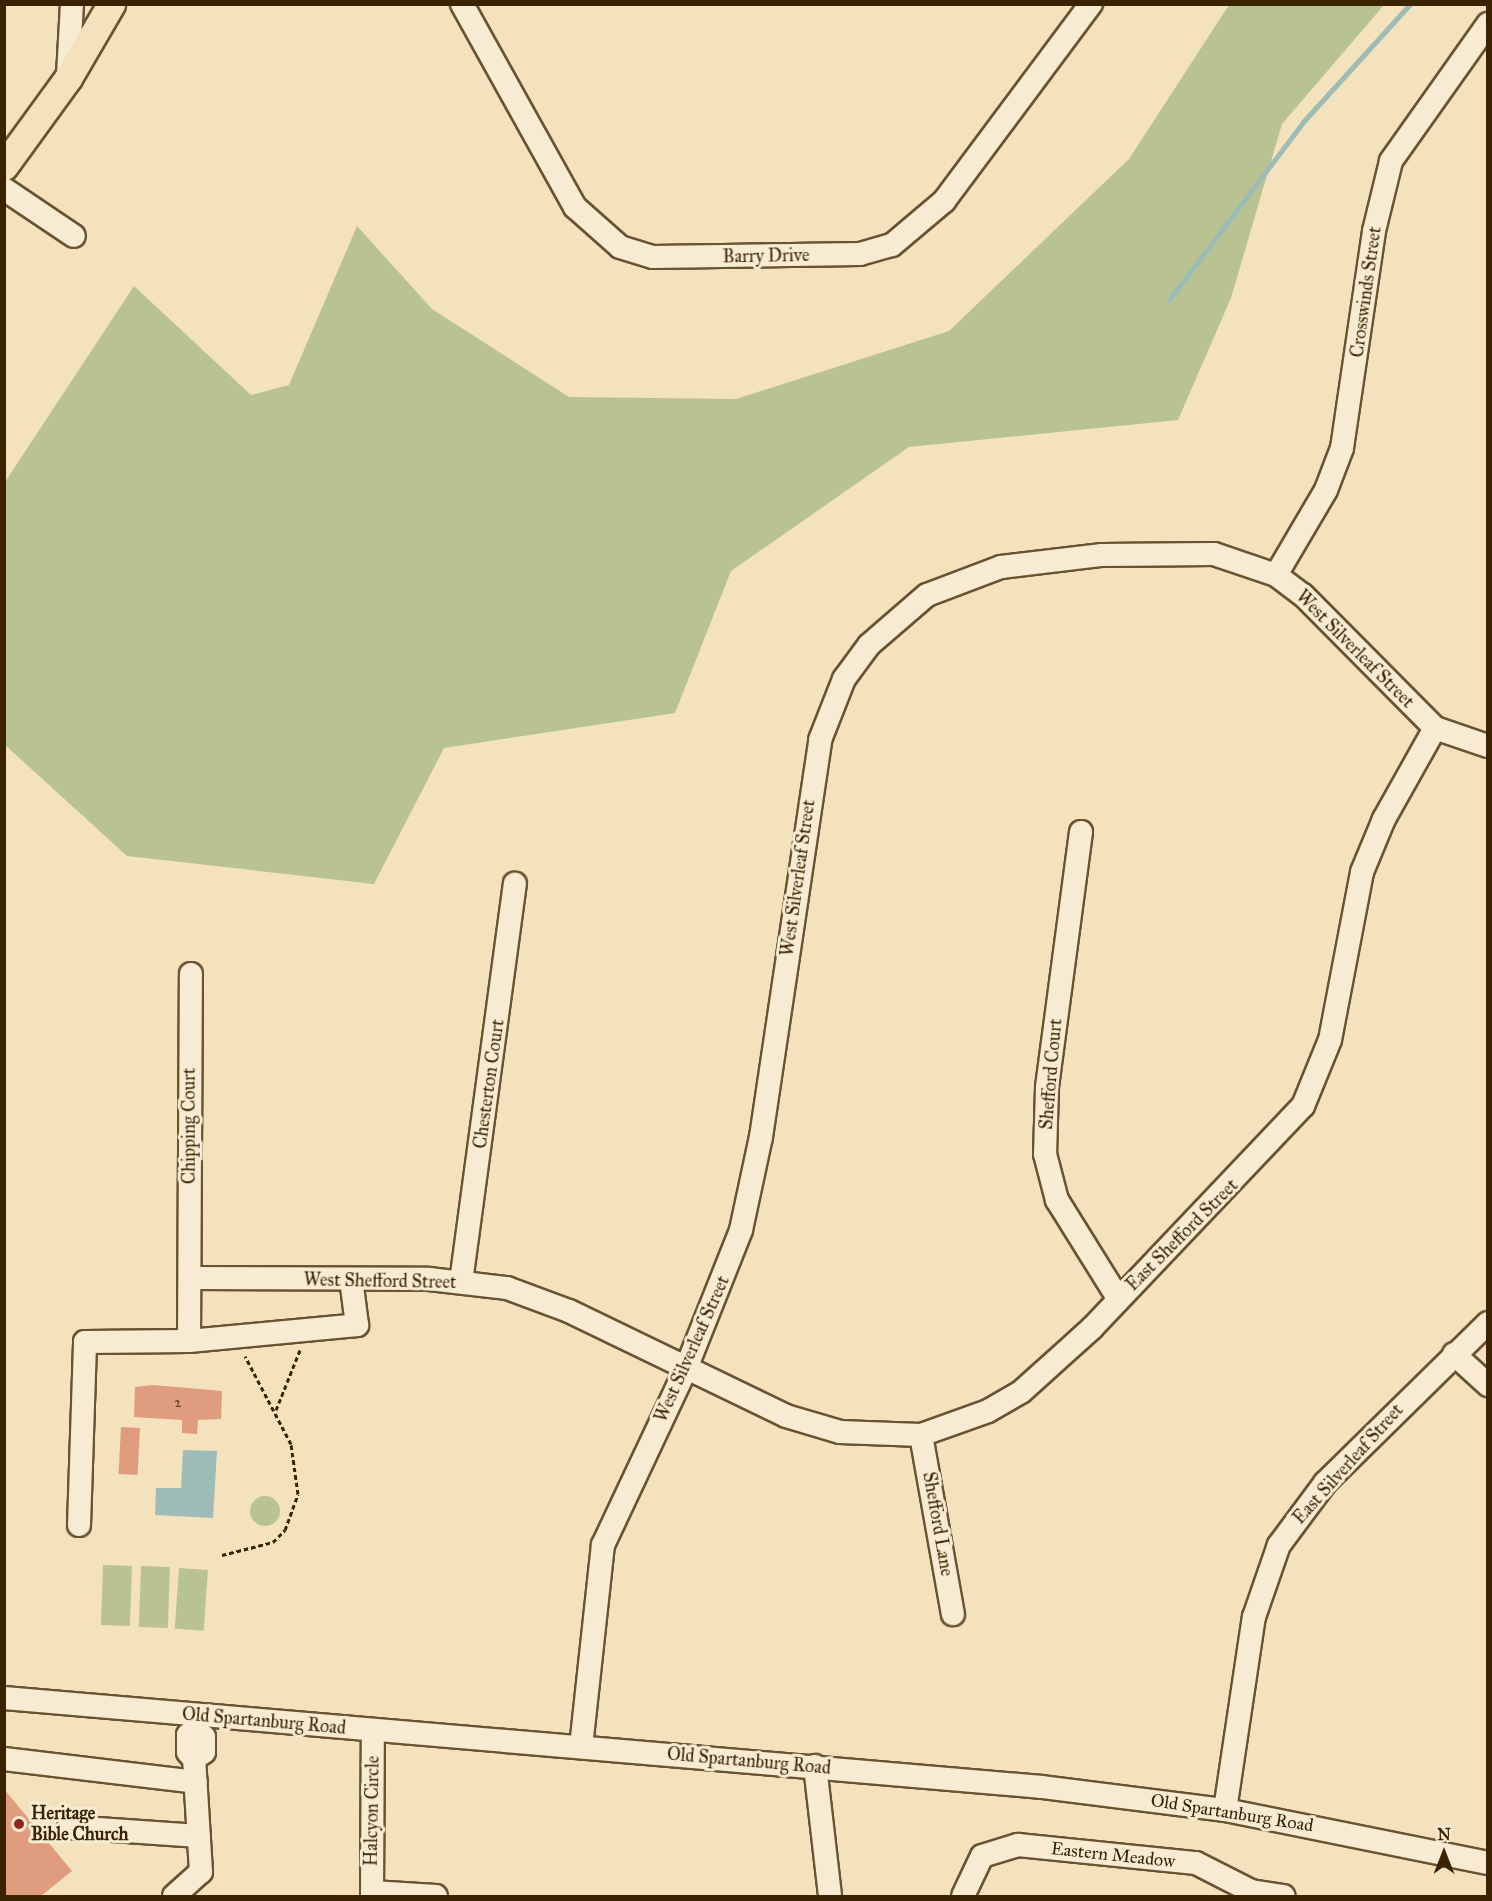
<!DOCTYPE html>
<style>
body{margin:0}
#map{position:relative;width:1492px;height:1901px;overflow:hidden;background:#f3e2bc;font-family:"IM FELL Great Primer",serif}
div>[style]{position:absolute}
.green>*{inset:0;background:#b9c392;transform-origin:0 0}
.round{border-radius:50%}
.water>*{inset:0;background:#9dbcb7}
.stream>*{height:5px;margin:-2.5px;padding:0 2.5px;transform-origin:2.5px;border-radius:2.5px;background:#9dbcb7}
.building>*{inset:0;background:#df9c7e;transform-origin:0 0}
.path>*{height:3px;margin-top:-1.5px;transform-origin:0;background:repeating-linear-gradient(90deg,#3b2302 0 4.5px,transparent 0 7.5px)}
.roads{filter:drop-shadow(2px 0 #695330) drop-shadow(-2px 0 #695330) drop-shadow(0 2px #695330) drop-shadow(0 -2px #695330)}
.minor>*{height:22px;margin:-11px;padding:0 11px;transform-origin:11px;border-radius:11px;background:#f7ecd3}
.major>*{height:27px;margin:-13.5px;padding:0 13.5px;transform-origin:13.5px;border-radius:13.5px;background:#f3e2bc}
.dots>*{width:16px;height:16px;translate:-50% -50%;box-sizing:border-box;border:3px solid #f7ecd3;border-radius:50%}
span{translate:-50% -50%;white-space:nowrap;text-align:center;line-height:1.15;-webkit-text-stroke:6px #f7ecd3;paint-order:stroke}
.number-label{font-size:15px;color:#644121}
.number-label span{-webkit-text-stroke-width:0}
.street-label{font-size:18px;color:#3b2302}
.poi-label{font-size:18px;color:#3b2302;font-weight:700}
.left{translate:0 -50%;text-align:left}
.frame{position:absolute;inset:0;border:6px solid #3b2302;pointer-events:none}
.north{position:absolute;left:1414px;top:1823px;width:60px;height:60px;-webkit-text-stroke:4px #f7ecd3;paint-order:stroke;rotate:0deg;font-size:16px;font-weight:700;line-height:24px;text-align:center;color:#3b2302}
.north::after{content:'';display:block;margin:auto;width:21px;height:27px;background:#3b2302;clip-path:polygon(50% 0,100% 100%,50% 72%,0 100%)}
</style>
<div id="map">
<div class="green">
<i style="clip-path:polygon(1229px 5px,1384px 5px,1282px 124px,1231px 298px,1178px 420px,909px 447px,731px 571px,675px 713px,444px 748px,374px 884px,127px 856px,5px 745px,5px 482px,134px 286px,251px 395px,289px 385px,357px 226px,432px 309px,569px 397px,736px 399px,949px 331px,1129px 159px)"></i>
<i class="round" style="left:250px;top:1496px;width:30px;height:30px"></i>
<i style="left:103px;top:1565px;width:29px;height:60px;rotate:2deg"></i>
<i style="left:141px;top:1566px;width:29px;height:61px;rotate:2deg"></i>
<i style="left:179px;top:1568px;width:29px;height:61px;rotate:4deg"></i>
</div>
<div class="water">
<i style="clip-path:polygon(183px 1450px,217px 1451px,213px 1518px,155px 1515px,156px 1488px,181px 1488px)"></i>
</div>
<div class="stream">
<i style="left:1169px;top:300px;width:223px;rotate:-53deg"></i>
<i style="left:1303px;top:122px;width:159px;rotate:-47.8deg"></i>
</div>
<div class="building">
<i style="clip-path:polygon(153px 1385px,222px 1391px,221px 1419px,198px 1420px,197px 1434px,182px 1433px,182px 1420px,134px 1417px,135px 1387px)"></i>
<i style="left:121px;top:1427px;width:19px;height:47px;rotate:3deg"></i>
<i style="clip-path:polygon(4px 1789px,72px 1871px,41px 1896px,4px 1896px)"></i>
</div>
<div class="path">
<i style="left:276px;top:1410px;width:65px;rotate:-68.2deg"></i>
<i style="left:222px;top:1555px;width:53px;rotate:-14.3deg"></i>
<i style="left:273px;top:1542px;width:17px;rotate:-45deg"></i>
<i style="left:285px;top:1530px;width:38px;rotate:-70deg"></i>
<i style="left:298px;top:1494px;width:50px;rotate:-98deg"></i>
<i style="left:291px;top:1444px;width:99px;rotate:-117.6deg"></i>
</div>
<div class="roads">
<div class="minor">
<i style="left:462px;top:4px;width:232px;rotate:60.9deg"></i>
<i style="left:575px;top:207px;width:60px;rotate:41.6deg"></i>
<i style="left:620px;top:247px;width:34px;rotate:17deg"></i>
<i style="left:653px;top:257px;width:207px;rotate:-0.8deg"></i>
<i style="left:860px;top:254px;width:33px;rotate:-16deg"></i>
<i style="left:892px;top:245px;width:68px;rotate:-40.2deg"></i>
<i style="left:944px;top:201px;width:246px;rotate:-53.3deg"></i>
<i style="left:68px;top:75px;width:71px;rotate:-86.8deg"></i>
<i style="left:4px;top:189px;width:84px;rotate:33.9deg"></i>
<i style="left:1276px;top:575px;width:99px;rotate:-59.5deg"></i>
<i style="left:1326px;top:490px;width:45px;rotate:-69.1deg"></i>
<i style="left:1342px;top:448px;width:219px;rotate:-81.6deg"></i>
<i style="left:1374px;top:231px;width:72px;rotate:-76.3deg"></i>
<i style="left:1391px;top:161px;width:168px;rotate:-54.7deg"></i>
<i style="left:1081px;top:832px;width:258px;rotate:97.6deg"></i>
<i style="left:1047px;top:1088px;width:66px;rotate:91.7deg"></i>
<i style="left:1045px;top:1154px;width:48px;rotate:75.4deg"></i>
<i style="left:1057px;top:1200px;width:115px;rotate:58.1deg"></i>
<i style="left:190px;top:1278px;width:239px;rotate:0.2deg"></i>
<i style="left:429px;top:1279px;width:79px;rotate:6.6deg"></i>
<i style="left:507px;top:1288px;width:66px;rotate:20.4deg"></i>
<i style="left:569px;top:1311px;width:241px;rotate:25.8deg"></i>
<i style="left:786px;top:1416px;width:56px;rotate:16.5deg"></i>
<i style="left:840px;top:1432px;width:81px;rotate:2.1deg"></i>
<i style="left:921px;top:1435px;width:71px;rotate:-19.7deg"></i>
<i style="left:988px;top:1411px;width:38px;rotate:-30deg"></i>
<i style="left:1021px;top:1392px;width:96px;rotate:-42deg"></i>
<i style="left:1092px;top:1328px;width:306px;rotate:-46.5deg"></i>
<i style="left:1303px;top:1106px;width:71px;rotate:-67.8deg"></i>
<i style="left:1330px;top:1040px;width:171px;rotate:-79.2deg"></i>
<i style="left:1362px;top:872px;width:57px;rotate:-67.5deg"></i>
<i style="left:1384px;top:819px;width:104px;rotate:-60.7deg"></i>
<i style="left:461px;top:1282px;width:402px;rotate:-82.3deg"></i>
<i style="left:189px;top:1341px;width:367px;rotate:-89.7deg"></i>
<i style="left:1454px;top:1354px;width:46px;rotate:42.4deg"></i>
<i style="left:921px;top:1435px;width:182px;rotate:79.9deg"></i>
<i style="left:79px;top:1525px;width:183px;rotate:-88.1deg"></i>
<i style="left:85px;top:1342px;width:104px;rotate:-0.6deg"></i>
<i style="left:189px;top:1341px;width:169px;rotate:-5.4deg"></i>
<i style="left:357px;top:1325px;width:46px;rotate:-97.4deg"></i>
<i style="left:4px;top:1698px;width:1042px;rotate:4.9deg"></i>
<i style="left:1042px;top:1787px;width:184px;rotate:7.2deg"></i>
<i style="left:1225px;top:1810px;width:268px;rotate:11.4deg"></i>
<i style="left:581px;top:1747px;width:203px;rotate:-83.8deg"></i>
<i style="left:603px;top:1545px;width:192px;rotate:-64.8deg"></i>
<i style="left:685px;top:1371px;width:152px;rotate:-68.3deg"></i>
<i style="left:741px;top:1230px;width:95px;rotate:-77.9deg"></i>
<i style="left:761px;top:1137px;width:401px;rotate:-81.5deg"></i>
<i style="left:820px;top:740px;width:66px;rotate:-68.5deg"></i>
<i style="left:844px;top:679px;width:42px;rotate:-53.7deg"></i>
<i style="left:869px;top:645px;width:77px;rotate:-40.8deg"></i>
<i style="left:927px;top:595px;width:79px;rotate:-20.7deg"></i>
<i style="left:1001px;top:567px;width:102px;rotate:-6.8deg"></i>
<i style="left:1102px;top:555px;width:112px;rotate:-0.5deg"></i>
<i style="left:1214px;top:554px;width:65px;rotate:18.7deg"></i>
<i style="left:1276px;top:575px;width:34px;rotate:37deg"></i>
<i style="left:1303px;top:595px;width:187px;rotate:45.2deg"></i>
<i style="left:1435px;top:728px;width:56px;rotate:18.8deg"></i>
<i style="left:4px;top:1759px;width:193px;rotate:6.8deg"></i>
<i style="left:815px;top:1766px;width:131px;rotate:83.4deg"></i>
<i style="left:1225px;top:1810px;width:195px;rotate:-81.5deg"></i>
<i style="left:1254px;top:1617px;width:76px;rotate:-70.9deg"></i>
<i style="left:1279px;top:1545px;width:77px;rotate:-53.4deg"></i>
<i style="left:1325px;top:1483px;width:228px;rotate:-44.5deg"></i>
<i style="left:69px;top:1827px;width:130px;rotate:4deg"></i>
<i style="left:372px;top:1892px;width:64px;rotate:3.6deg"></i>
<i style="left:174px;top:1896px;width:36px;rotate:-42deg"></i>
<i style="left:201px;top:1872px;width:113px;rotate:-93.5deg"></i>
<i style="left:194px;top:1759px;width:9px;rotate:-131deg"></i>
<i style="left:188px;top:1752px;width:17px;rotate:-90deg"></i>
<i style="left:188px;top:1735px;width:9px;rotate:-41deg"></i>
<i style="left:195px;top:1729px;width:12px;rotate:42deg"></i>
<i style="left:204px;top:1737px;width:15px;rotate:90deg"></i>
<i style="left:204px;top:1752px;width:12px;rotate:145deg"></i>
<i style="left:372px;top:1896px;width:166px;rotate:-89.7deg"></i>
<i style="left:963px;top:1896px;width:44px;rotate:-64.6deg"></i>
<i style="left:982px;top:1856px;width:38px;rotate:-17deg"></i>
<i style="left:1018px;top:1845px;width:179px;rotate:5.8deg"></i>
<i style="left:1196px;top:1863px;width:62px;rotate:27deg"></i>
<i style="left:1251px;top:1891px;width:33px;rotate:9deg"></i>
</div>
<div class="major">
<i style="left:4px;top:166px;width:109px;rotate:-54deg"></i>
<i style="left:68px;top:78px;width:86px;rotate:-59.8deg"></i>
</div>
</div>
<div class="dots">
<i style="left:19px;top:1824px;background:#8f2418"></i>
</div>
<div class="number-label">
<span style="left:178px;top:1403px">2</span>
</div>
<div class="street-label">
<span style="left:766px;top:256px;rotate:-1deg">Barry Drive</span>
<span style="left:1366px;top:292px;rotate:-82deg">Crosswinds Street</span>
<span style="left:1355px;top:649px;rotate:45deg">West Silverleaf Street</span>
<span style="left:798px;top:878px;rotate:-82deg">West Silverleaf Street</span>
<span style="left:1051px;top:1074px;rotate:-85deg">Shefford Court</span>
<span style="left:489px;top:1084px;rotate:-82deg">Chesterton Court</span>
<span style="left:189px;top:1126px;rotate:-90deg">Chipping Court</span>
<span style="left:1182px;top:1235px;rotate:-45deg">East Shefford Street</span>
<span style="left:380px;top:1281px;rotate:1deg">West Shefford Street</span>
<span style="left:692px;top:1349px;rotate:-66deg">West Silverleaf Street</span>
<span style="left:1348px;top:1464px;rotate:-48deg">East Silverleaf Street</span>
<span style="left:938px;top:1524px;rotate:80deg">Shefford Lane</span>
<span style="left:264px;top:1721px;rotate:5deg">Old Spartanburg Road</span>
<span style="left:749px;top:1761px;rotate:5deg">Old Spartanburg Road</span>
<span style="left:372px;top:1811px;rotate:-89deg">Halcyon Circle</span>
<span style="left:1232px;top:1813px;rotate:9deg">Old Spartanburg Road</span>
<span style="left:1113px;top:1855px;rotate:6deg">Eastern Meadow</span>
</div>
<div class="poi-label">
<span class="left" style="left:31px;top:1824px">Heritage<br>Bible Church</span>
</div>
<div class="frame"></div>
<div class="north">N</div>
</div>
